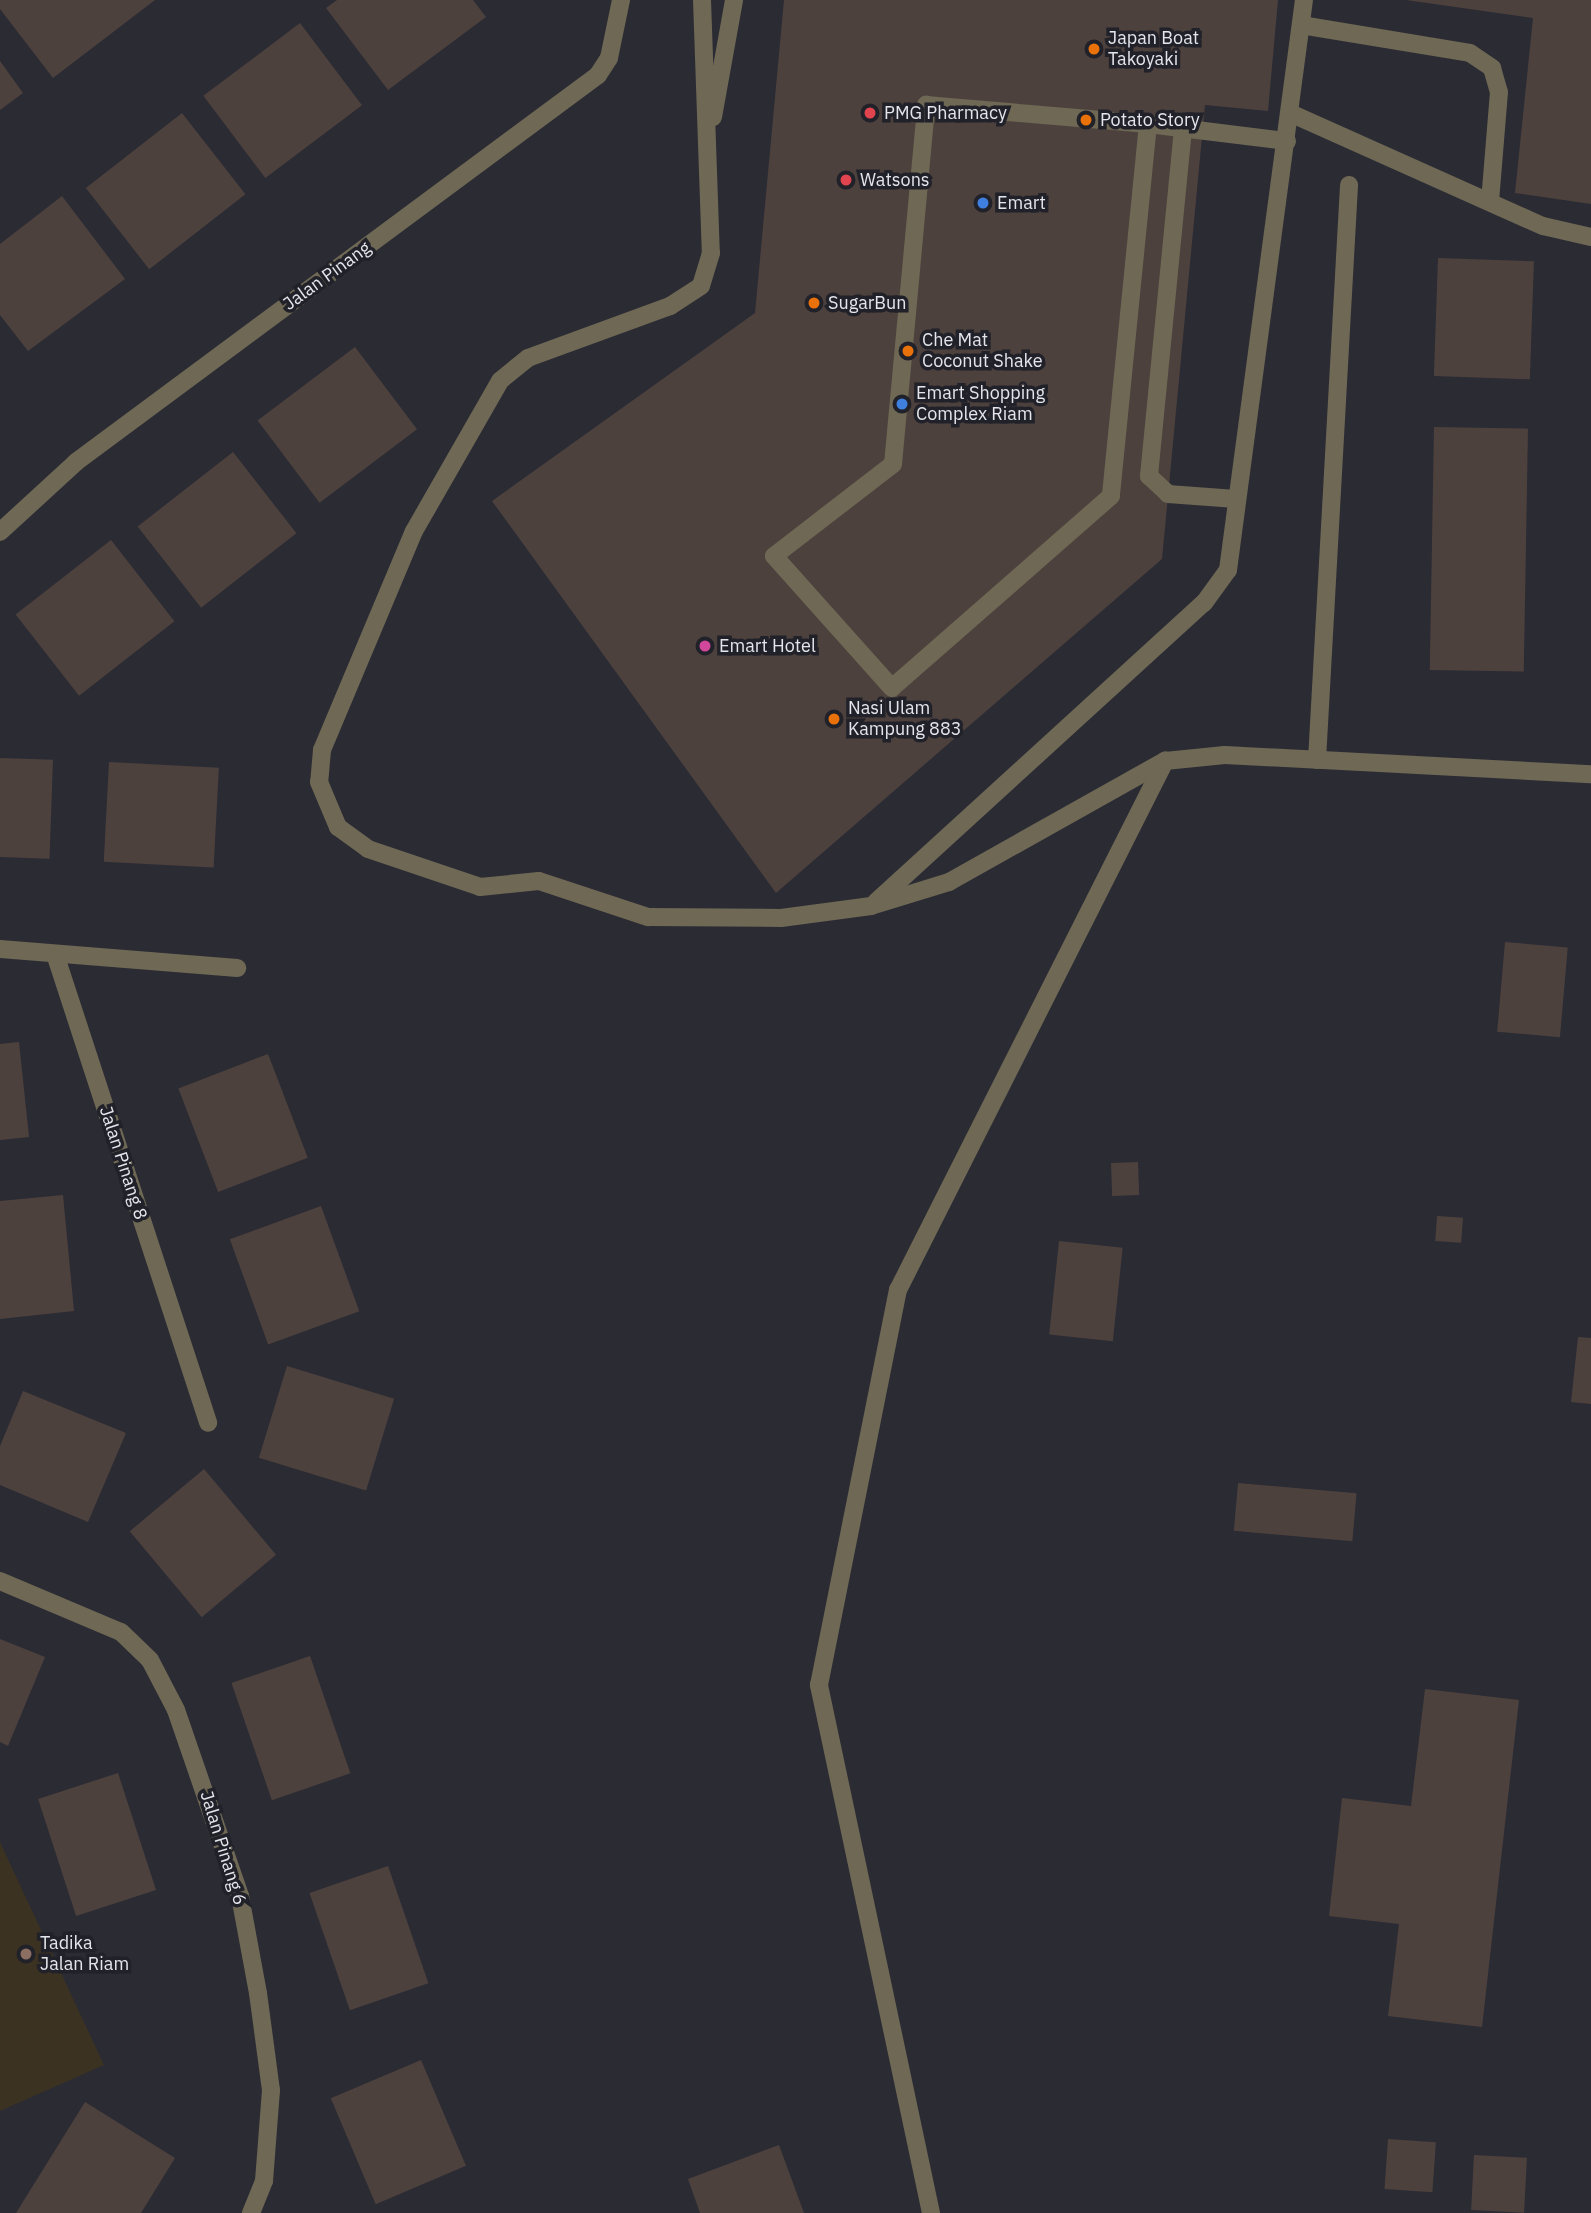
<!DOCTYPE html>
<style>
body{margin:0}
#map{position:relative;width:1591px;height:2213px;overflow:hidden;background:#2b2b34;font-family:"IBM Plex Sans",sans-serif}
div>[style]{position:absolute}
.education>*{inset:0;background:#3c3222}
.building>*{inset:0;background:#4d413d;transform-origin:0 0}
.lane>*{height:18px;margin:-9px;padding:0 9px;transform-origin:9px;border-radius:9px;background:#6e6854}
.street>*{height:18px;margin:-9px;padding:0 9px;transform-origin:9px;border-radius:9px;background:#6e6854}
.dots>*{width:19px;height:19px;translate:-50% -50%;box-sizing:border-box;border:4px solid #21212a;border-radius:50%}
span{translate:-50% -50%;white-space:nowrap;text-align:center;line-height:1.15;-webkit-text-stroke:7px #21212a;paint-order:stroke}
.poi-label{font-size:18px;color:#e5e5ec}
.left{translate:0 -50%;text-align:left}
.street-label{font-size:18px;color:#e5e5ec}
</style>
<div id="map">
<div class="education">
<i style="clip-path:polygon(0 1842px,104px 2065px,0 2111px)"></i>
</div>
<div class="building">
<i style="clip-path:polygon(0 0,155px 0,53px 78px,0 9px)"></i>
<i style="clip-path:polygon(337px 0,473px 0,486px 17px,388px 90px,326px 8px)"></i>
<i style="clip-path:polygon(784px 0,1278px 0,1268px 111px,1205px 105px,1162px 559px,776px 893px,492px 501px,755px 313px)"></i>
<i style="clip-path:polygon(1406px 0,1591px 0,1591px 204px,1515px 193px,1533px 18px)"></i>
<i style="left:300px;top:23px;width:103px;height:121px;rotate:53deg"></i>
<i style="clip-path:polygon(0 61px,23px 93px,0 110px)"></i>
<i style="left:182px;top:113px;width:103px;height:122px;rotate:52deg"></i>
<i style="clip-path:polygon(62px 196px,125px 279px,28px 351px,0 315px,0 244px)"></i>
<i style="left:1438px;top:258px;width:96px;height:118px;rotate:2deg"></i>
<i style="left:355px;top:347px;width:103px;height:122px;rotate:53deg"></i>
<i style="left:1434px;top:427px;width:94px;height:243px;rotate:1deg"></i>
<i style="left:233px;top:452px;width:103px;height:121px;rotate:52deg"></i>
<i style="left:111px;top:540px;width:103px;height:121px;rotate:52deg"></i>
<i style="left:0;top:758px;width:53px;height:99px;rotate:2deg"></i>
<i style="left:109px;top:762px;width:110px;height:100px;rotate:3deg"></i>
<i style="left:1505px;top:942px;width:63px;height:90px;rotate:5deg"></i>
<i style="clip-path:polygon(19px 1042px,29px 1137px,0 1140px,0 1044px)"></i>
<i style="left:268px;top:1054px;width:111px;height:96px;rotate:69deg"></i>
<i style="left:1138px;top:1162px;width:33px;height:27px;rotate:88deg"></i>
<i style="clip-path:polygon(63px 1195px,74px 1311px,0 1319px,0 1201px)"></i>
<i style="left:321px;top:1206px;width:112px;height:97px;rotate:70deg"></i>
<i style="left:1437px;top:1216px;width:26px;height:25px;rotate:4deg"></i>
<i style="left:1059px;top:1241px;width:64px;height:94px;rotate:6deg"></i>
<i style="clip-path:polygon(1578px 1337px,1591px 1338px,1591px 1404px,1571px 1402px)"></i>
<i style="left:287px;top:1366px;width:112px;height:96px;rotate:17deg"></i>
<i style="clip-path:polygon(23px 1391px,126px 1433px,88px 1522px,0 1485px,0 1446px)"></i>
<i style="left:204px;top:1469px;width:112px;height:97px;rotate:50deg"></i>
<i style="left:1238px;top:1483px;width:119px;height:48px;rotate:5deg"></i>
<i style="clip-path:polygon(0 1639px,45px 1657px,8px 1746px,0 1742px)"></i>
<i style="left:310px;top:1656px;width:124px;height:83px;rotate:71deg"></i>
<i style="clip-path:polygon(1425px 1689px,1519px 1700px,1482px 2027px,1388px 2016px,1399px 1924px,1329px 1916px,1342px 1798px,1411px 1806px)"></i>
<i style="left:118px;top:1773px;width:123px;height:84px;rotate:72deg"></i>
<i style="left:388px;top:1866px;width:124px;height:83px;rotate:71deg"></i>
<i style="left:421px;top:2060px;width:115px;height:98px;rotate:67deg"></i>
<i style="clip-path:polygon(85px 2102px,175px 2158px,141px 2213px,16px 2213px)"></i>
<i style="left:1388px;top:2139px;width:48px;height:50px;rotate:4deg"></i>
<i style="clip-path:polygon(779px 2145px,804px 2213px,700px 2213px,688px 2179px)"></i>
<i style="left:1474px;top:2155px;width:53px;height:55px;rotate:3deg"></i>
</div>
<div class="lane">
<i style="left:702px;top:0;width:253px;rotate:88deg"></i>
<i style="left:711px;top:253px;width:34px;rotate:107deg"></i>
<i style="left:701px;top:286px;width:37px;rotate:147deg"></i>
<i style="left:670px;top:306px;width:151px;rotate:159.9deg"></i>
<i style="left:528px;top:358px;width:36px;rotate:141deg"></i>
<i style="left:500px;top:381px;width:173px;rotate:119.8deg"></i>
<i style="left:414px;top:531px;width:238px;rotate:112.8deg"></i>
<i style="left:322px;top:750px;width:32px;rotate:95deg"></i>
<i style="left:319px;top:782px;width:49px;rotate:67.1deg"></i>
<i style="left:338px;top:827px;width:37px;rotate:36deg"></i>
<i style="left:368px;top:849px;width:118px;rotate:18.7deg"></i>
<i style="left:480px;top:887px;width:59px;rotate:-5.8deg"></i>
<i style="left:539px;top:881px;width:115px;rotate:18.3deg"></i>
<i style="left:648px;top:917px;width:133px;rotate:0.4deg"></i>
<i style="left:781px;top:918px;width:91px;rotate:-7.6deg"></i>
<i style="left:871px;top:906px;width:82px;rotate:-17.1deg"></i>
<i style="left:949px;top:882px;width:248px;rotate:-29.3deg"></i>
<i style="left:1301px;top:25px;width:171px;rotate:9.4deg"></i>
<i style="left:1470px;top:53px;width:27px;rotate:34deg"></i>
<i style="left:1492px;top:68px;width:25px;rotate:74deg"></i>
<i style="left:1499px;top:92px;width:110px;rotate:94.7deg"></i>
<i style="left:1290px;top:113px;width:277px;rotate:24.1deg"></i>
<i style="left:1543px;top:226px;width:49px;rotate:12.9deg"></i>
<i style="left:713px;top:117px;width:119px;rotate:-79.8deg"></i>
<i style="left:1148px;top:124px;width:374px;rotate:95.7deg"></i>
<i style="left:1111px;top:496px;width:291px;rotate:138.8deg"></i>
<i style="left:892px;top:688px;width:177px;rotate:-131.8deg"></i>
<i style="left:774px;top:556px;width:150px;rotate:-37.7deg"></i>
<i style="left:893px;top:464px;width:361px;rotate:-84.7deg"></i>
<i style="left:926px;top:105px;width:223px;rotate:4.9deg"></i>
<i style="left:1148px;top:124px;width:140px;rotate:7deg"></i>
<i style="left:1183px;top:129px;width:349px;rotate:95.6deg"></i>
<i style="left:1149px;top:476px;width:26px;rotate:43deg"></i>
<i style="left:1168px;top:494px;width:68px;rotate:4.2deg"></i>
<i style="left:876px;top:902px;width:444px;rotate:-42.4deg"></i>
<i style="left:1204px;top:603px;width:41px;rotate:-54deg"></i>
<i style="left:1228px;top:570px;width:575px;rotate:-82.41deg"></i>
</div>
<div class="street">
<i style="left:0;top:532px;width:103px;rotate:-42.6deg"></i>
<i style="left:76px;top:462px;width:650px;rotate:-36.55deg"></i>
<i style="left:598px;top:75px;width:20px;rotate:-57deg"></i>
<i style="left:609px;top:58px;width:59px;rotate:-78.3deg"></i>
<i style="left:1317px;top:760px;width:576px;rotate:-86.81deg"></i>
<i style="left:0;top:949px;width:238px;rotate:4.6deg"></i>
<i style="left:55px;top:954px;width:493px;rotate:71.9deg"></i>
<i style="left:0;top:1581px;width:131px;rotate:22.9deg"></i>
<i style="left:121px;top:1632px;width:40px;rotate:44deg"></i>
<i style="left:150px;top:1660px;width:56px;rotate:62.5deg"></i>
<i style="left:176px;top:1710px;width:197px;rotate:71deg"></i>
<i style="left:240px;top:1896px;width:99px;rotate:79.5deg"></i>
<i style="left:258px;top:1993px;width:98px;rotate:82.4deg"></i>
<i style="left:271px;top:2090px;width:91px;rotate:94.4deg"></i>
<i style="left:264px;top:2181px;width:35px;rotate:112deg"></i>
<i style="left:931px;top:2213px;width:540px;rotate:-101.98deg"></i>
<i style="left:819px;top:1685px;width:403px;rotate:-78.7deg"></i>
<i style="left:898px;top:1290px;width:593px;rotate:-63.22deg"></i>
<i style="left:1165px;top:761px;width:60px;rotate:-5.7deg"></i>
<i style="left:1225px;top:755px;width:366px;rotate:3deg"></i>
</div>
<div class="dots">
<i style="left:1094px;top:49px;background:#e8710a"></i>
<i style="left:870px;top:113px;background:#e0444e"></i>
<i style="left:1086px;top:120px;background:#e8710a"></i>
<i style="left:846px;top:180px;background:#e0444e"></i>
<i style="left:983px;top:203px;background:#3f7fe0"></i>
<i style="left:814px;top:303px;background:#e8710a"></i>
<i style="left:908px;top:351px;background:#e8710a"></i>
<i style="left:902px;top:404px;background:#3f7fe0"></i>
<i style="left:705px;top:646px;background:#d1479c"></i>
<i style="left:834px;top:719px;background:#e8710a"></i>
<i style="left:26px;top:1954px;background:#8d6e63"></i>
</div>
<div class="poi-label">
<span class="left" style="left:1108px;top:49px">Japan Boat<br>Takoyaki</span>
<span class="left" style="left:884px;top:113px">PMG Pharmacy</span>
<span class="left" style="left:1100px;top:120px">Potato Story</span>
<span class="left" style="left:860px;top:180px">Watsons</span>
<span class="left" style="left:997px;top:203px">Emart</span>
<span class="left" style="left:828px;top:303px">SugarBun</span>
<span class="left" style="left:922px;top:351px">Che Mat<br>Coconut Shake</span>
<span class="left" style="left:916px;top:404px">Emart Shopping<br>Complex Riam</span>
<span class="left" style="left:719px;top:646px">Emart Hotel</span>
<span class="left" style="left:848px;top:719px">Nasi Ulam<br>Kampung 883</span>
<span class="left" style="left:40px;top:1954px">Tadika<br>Jalan Riam</span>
</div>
<div class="street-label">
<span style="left:327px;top:276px;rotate:-36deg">Jalan Pinang</span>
<span style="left:123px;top:1163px;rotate:72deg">Jalan Pinang 8</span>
<span style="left:223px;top:1848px;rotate:73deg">Jalan Pinang 6</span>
</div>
</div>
